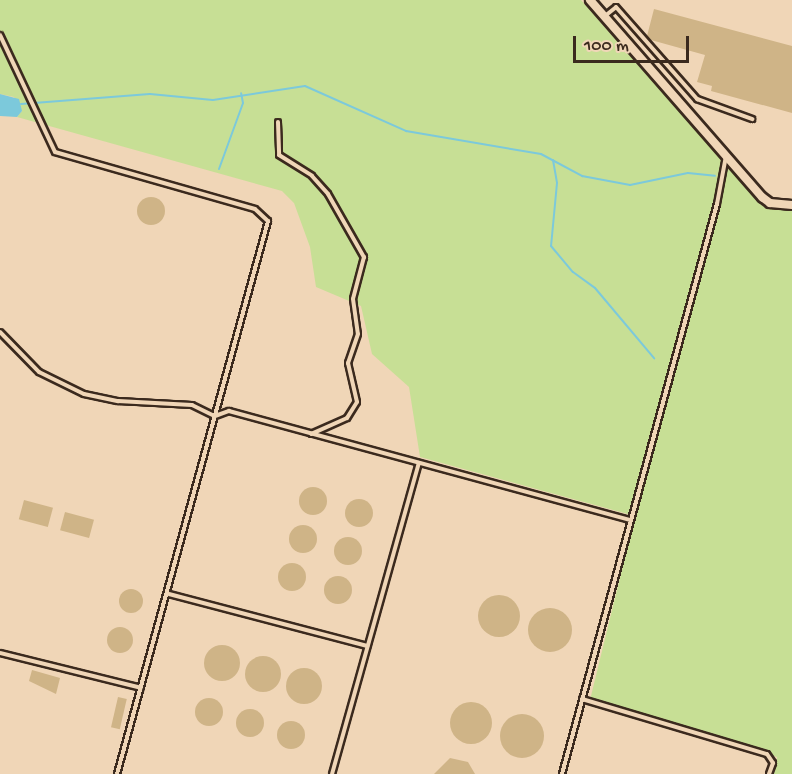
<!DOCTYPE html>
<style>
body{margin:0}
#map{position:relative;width:792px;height:774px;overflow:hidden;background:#f0d6b7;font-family:"Gochi Hand",sans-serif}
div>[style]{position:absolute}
.green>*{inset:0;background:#c7df95}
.water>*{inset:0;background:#7cc9db}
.stream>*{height:2px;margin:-1px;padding:0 1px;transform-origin:1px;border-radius:1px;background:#7cc9db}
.building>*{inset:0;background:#cfb487;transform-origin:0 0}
.round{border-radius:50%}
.roads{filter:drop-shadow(2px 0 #3b2a1e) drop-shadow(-2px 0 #3b2a1e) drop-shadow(0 2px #3b2a1e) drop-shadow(0 -2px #3b2a1e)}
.lane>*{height:4px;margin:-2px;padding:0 2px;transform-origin:2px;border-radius:2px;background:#f0d6b7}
.street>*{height:8px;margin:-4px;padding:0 4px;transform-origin:4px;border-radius:4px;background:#f0d6b7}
span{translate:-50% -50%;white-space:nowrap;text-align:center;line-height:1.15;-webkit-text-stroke:5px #f0d6b7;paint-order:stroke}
.scale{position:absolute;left:573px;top:36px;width:116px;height:27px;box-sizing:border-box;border:3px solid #3b2a1e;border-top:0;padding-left:8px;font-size:18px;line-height:21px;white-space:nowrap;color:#3b2a1e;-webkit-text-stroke:4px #f0d6b7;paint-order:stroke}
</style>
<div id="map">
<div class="green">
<i style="clip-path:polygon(0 0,581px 0,756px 199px,792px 203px,792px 774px,774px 774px,777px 757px,590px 700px,635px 516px,420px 457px,409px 387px,372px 354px,361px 306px,316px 287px,310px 247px,294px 203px,282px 191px,17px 117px,22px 111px,14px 97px,0 94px)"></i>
</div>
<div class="water">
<i style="clip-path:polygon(0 94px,19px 99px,22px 111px,17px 117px,0 116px)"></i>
</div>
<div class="stream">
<i style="left:21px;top:104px;width:129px;rotate:-4.4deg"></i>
<i style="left:150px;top:94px;width:63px;rotate:5.4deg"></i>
<i style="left:213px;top:100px;width:93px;rotate:-8.7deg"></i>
<i style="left:305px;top:86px;width:111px;rotate:24deg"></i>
<i style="left:406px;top:131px;width:137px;rotate:9.7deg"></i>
<i style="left:541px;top:154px;width:47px;rotate:28.2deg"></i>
<i style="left:582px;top:176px;width:49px;rotate:10.6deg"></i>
<i style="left:630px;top:185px;width:59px;rotate:-11.7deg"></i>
<i style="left:688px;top:173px;width:27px;rotate:6deg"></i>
<i style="left:553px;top:160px;width:23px;rotate:80deg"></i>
<i style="left:557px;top:183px;width:63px;rotate:95.4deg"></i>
<i style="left:551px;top:246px;width:34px;rotate:50deg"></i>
<i style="left:573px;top:272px;width:27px;rotate:36deg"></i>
<i style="left:595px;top:288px;width:92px;rotate:49.9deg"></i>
<i style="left:219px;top:169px;width:70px;rotate:-70deg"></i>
<i style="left:243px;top:103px;width:10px;rotate:-101deg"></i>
</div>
<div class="building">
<i style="clip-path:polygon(654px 9px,792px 46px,792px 113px,711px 91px,712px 86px,697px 82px,705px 55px,651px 40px,647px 36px)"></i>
<i class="round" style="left:137px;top:197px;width:28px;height:28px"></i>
<i class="round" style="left:299px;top:487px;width:28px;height:28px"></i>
<i class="round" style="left:345px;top:499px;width:28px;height:28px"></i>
<i style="left:24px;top:500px;width:30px;height:20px;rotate:15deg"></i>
<i style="left:65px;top:512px;width:30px;height:19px;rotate:15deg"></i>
<i class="round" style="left:289px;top:525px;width:28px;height:28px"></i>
<i class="round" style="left:334px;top:537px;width:28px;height:28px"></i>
<i class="round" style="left:278px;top:563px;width:28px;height:28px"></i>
<i class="round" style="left:324px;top:576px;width:28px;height:28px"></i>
<i class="round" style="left:119px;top:589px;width:24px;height:24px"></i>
<i class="round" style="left:478px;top:595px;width:42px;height:42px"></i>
<i class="round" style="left:528px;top:608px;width:44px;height:44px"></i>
<i class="round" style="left:107px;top:627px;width:26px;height:26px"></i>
<i class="round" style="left:204px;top:645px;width:36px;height:36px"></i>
<i class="round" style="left:245px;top:656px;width:36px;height:36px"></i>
<i class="round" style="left:286px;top:668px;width:36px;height:36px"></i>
<i style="clip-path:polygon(32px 670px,60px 678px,56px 694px,29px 681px)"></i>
<i style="left:118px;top:697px;width:9px;height:31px;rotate:13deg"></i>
<i class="round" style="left:195px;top:698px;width:28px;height:28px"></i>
<i class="round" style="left:450px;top:702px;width:42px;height:42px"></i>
<i class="round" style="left:236px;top:709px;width:28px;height:28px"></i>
<i class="round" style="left:500px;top:714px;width:44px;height:44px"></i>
<i class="round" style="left:277px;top:721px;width:28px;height:28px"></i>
<i style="clip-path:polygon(450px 758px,468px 762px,475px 774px,434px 774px)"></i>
</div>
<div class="roads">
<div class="lane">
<i style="left:605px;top:16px;width:14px;rotate:-39deg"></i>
<i style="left:616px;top:7px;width:123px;rotate:48.6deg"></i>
<i style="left:697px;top:99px;width:59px;rotate:20deg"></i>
<i style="left:0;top:35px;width:129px;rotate:64.8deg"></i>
<i style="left:55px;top:152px;width:208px;rotate:15.9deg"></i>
<i style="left:255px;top:209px;width:18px;rotate:43deg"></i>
<i style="left:268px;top:221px;width:573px;rotate:105.27deg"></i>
<i style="left:278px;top:122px;width:33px;rotate:88deg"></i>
<i style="left:279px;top:155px;width:39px;rotate:32deg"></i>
<i style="left:312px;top:176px;width:24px;rotate:48deg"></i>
<i style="left:328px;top:194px;width:73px;rotate:60.3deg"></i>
<i style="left:364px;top:257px;width:43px;rotate:104.7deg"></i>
<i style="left:353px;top:299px;width:35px;rotate:82deg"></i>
<i style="left:358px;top:334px;width:31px;rotate:109deg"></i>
<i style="left:348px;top:363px;width:40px;rotate:77deg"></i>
<i style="left:357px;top:402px;width:19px;rotate:122deg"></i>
<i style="left:347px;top:418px;width:39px;rotate:156deg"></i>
<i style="left:0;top:332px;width:56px;rotate:45.7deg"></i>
<i style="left:39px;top:372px;width:50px;rotate:26.1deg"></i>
<i style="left:84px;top:394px;width:35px;rotate:12deg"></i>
<i style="left:118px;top:401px;width:74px;rotate:3.1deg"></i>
<i style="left:192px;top:405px;width:25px;rotate:26deg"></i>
<i style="left:215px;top:416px;width:15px;rotate:-20deg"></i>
<i style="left:229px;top:411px;width:415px;rotate:15.2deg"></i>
<i style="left:169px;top:594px;width:205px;rotate:14.7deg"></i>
<i style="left:0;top:653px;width:145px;rotate:13.9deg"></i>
<i style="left:582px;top:699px;width:193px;rotate:16.6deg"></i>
<i style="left:767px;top:754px;width:11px;rotate:56deg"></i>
<i style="left:773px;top:763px;width:12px;rotate:110deg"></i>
<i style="left:332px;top:774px;width:323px;rotate:-74.4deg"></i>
<i style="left:562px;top:774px;width:591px;rotate:-74.79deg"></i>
<i style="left:717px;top:204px;width:49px;rotate:-79.4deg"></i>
</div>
<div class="street">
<i style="left:590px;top:0;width:262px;rotate:48.9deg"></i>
<i style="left:762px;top:197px;width:10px;rotate:37deg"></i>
<i style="left:770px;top:203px;width:22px;rotate:5deg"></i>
</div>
</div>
<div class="scale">100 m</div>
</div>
